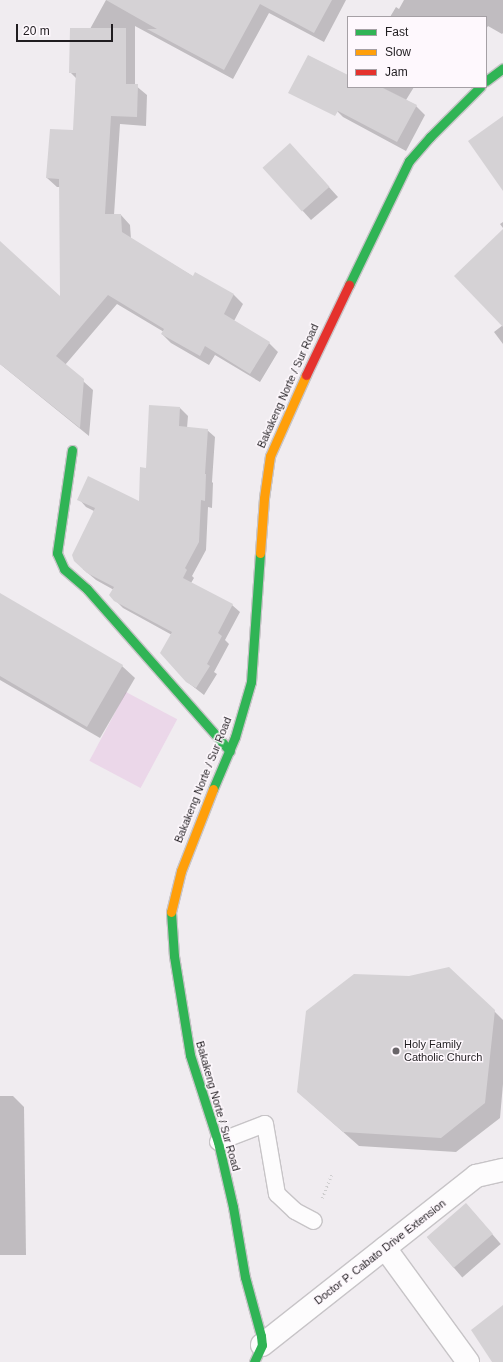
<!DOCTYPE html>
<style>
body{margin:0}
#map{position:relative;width:503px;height:1362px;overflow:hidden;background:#f0ecf0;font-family:Arial,sans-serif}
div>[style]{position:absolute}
.green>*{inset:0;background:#ebd7e9;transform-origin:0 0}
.shadow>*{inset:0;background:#0003;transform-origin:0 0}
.building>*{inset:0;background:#d5d2d5;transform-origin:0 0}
.path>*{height:2.5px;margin-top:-1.25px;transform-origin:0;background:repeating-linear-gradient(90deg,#cecdce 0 1px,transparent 0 4px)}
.roads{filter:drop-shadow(1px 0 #c7c4c7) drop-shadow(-1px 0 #c7c4c7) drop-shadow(0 1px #c7c4c7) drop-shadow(0 -1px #c7c4c7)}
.lane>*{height:16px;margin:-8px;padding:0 8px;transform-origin:8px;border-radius:8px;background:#fdfcfd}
.street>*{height:22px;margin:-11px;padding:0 11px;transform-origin:11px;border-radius:11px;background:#fdfcfd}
.fast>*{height:9px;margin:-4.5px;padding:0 4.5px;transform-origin:4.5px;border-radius:4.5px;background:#30b455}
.slow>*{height:9px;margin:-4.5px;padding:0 4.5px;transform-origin:4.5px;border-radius:4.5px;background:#ff9f0a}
.jam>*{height:9px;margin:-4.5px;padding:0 4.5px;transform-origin:4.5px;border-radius:4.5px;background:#e5322d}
.dots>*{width:11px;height:11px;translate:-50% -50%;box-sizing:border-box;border:2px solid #fef8fd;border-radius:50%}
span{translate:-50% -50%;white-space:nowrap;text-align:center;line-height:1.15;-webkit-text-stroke:3px #fef8fd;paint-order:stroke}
.street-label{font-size:11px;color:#201d20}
.poi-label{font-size:11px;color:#201d20}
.left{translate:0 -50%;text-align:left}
.legend{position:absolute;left:347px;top:16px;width:140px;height:72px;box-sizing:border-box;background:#fef8fd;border:1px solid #a5a0a5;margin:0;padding:5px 7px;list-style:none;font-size:12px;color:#201d20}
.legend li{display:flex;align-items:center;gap:8px;height:20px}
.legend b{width:20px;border:1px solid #a5a0a5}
.scale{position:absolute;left:16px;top:24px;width:97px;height:18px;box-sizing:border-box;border:2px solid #201d20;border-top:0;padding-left:5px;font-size:12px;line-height:14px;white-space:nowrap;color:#201d20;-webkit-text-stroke:3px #fef8fd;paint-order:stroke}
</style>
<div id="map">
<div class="green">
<i style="left:126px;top:692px;width:58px;height:78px;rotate:28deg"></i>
</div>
<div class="shadow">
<i style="clip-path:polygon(106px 0,346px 0,324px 42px,269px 13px,233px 79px,135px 26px,135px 85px,147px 95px,146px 126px,120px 124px,114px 215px,121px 215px,130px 225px,131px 239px,194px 277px,196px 274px,234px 295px,243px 304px,234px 321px,269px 343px,278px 352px,260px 382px,215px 355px,209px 365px,171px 343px,162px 334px,164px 332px,117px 304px,65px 365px,93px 390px,89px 436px,0 364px,0 243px,61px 298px,60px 187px,57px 187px,47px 178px,74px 131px,76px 78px,70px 72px,90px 29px)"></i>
<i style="clip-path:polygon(404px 0,503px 0,503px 33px,502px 34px,488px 26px,486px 29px,486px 17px,390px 17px,396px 7px,399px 9px)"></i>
<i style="clip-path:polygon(348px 86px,414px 87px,406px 100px,416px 106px,425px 115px,406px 151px,343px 117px,335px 109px)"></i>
<i style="clip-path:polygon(299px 154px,338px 197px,311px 220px,264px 168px)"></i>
<i style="clip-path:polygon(503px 222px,503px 228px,500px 224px)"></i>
<i style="clip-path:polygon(503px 230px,503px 344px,494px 332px,503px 325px)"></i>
<i style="clip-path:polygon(180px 408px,188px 416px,187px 428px,207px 430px,215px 437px,212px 482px,213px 483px,212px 508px,208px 507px,206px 550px,192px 576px,194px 578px,191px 583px,232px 605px,240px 612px,225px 640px,229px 644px,214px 672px,217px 674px,204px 695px,186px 681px,172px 635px,123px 608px,115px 600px,114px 590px,96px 580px,83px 569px,94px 511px,86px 507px,79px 499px,140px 503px,147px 469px)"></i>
<i style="clip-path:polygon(0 601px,122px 666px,135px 678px,100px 738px,0 680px)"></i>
<i style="clip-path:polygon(494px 1011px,503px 1020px,503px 1084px,500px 1118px,456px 1152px,359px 1146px,298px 1092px)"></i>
<i style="clip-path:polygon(0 1096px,13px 1096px,24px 1107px,26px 1255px,0 1255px)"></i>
<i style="left:466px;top:1204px;width:53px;height:51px;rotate:49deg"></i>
</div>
<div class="building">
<i style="clip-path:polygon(106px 0,332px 0,314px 33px,260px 4px,224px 70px,147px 29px,157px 29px)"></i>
<i style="clip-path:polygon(70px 28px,126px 28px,126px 84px,138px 84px,137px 117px,111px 116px,105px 214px,121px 214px,122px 232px,193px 276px,195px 272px,234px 294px,224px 314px,270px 342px,250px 374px,205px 346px,200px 356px,161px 334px,164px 329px,108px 295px,56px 356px,84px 379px,80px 428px,0 364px,0 241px,60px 296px,59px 179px,46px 178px,50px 129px,73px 130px,76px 73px,69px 73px)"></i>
<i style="clip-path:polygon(308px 55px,348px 75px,348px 87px,381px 87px,417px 105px,397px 142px,338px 111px,335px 116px,288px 93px)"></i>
<i style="clip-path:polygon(503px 116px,503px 191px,468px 141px)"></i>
<i style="left:290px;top:143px;width:59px;height:37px;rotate:48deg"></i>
<i style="clip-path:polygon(503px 229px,503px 327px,454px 276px)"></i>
<i style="clip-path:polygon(149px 405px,180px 407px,179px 426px,208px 429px,205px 474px,206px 474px,205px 501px,201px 500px,199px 542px,185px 568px,187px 570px,183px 578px,233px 604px,218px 633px,222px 636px,207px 664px,210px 666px,196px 688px,186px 682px,160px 653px,172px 632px,114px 601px,109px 595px,114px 587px,87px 573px,74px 561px,72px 555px,95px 508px,77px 500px,88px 476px,139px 501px,140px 467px,146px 468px)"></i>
<i style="clip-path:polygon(0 593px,123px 665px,87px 727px,0 676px)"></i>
<i style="clip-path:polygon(449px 967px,495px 1010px,485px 1103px,441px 1138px,343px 1132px,297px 1092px,306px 1011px,354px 974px,409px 976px)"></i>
<i style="left:466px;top:1203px;width:41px;height:52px;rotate:49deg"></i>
<i style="clip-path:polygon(503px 1305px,503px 1362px,492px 1362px,471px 1330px)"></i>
</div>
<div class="path">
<i style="left:322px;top:1198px;width:27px;rotate:-68deg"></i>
</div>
<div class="roads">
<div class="lane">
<i style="left:218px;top:1142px;width:50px;rotate:-21deg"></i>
<i style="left:265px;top:1124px;width:71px;rotate:80.3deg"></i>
<i style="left:277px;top:1194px;width:25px;rotate:43deg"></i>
<i style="left:295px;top:1211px;width:21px;rotate:28deg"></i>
</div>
<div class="street">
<i style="left:385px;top:1248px;width:141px;rotate:53.9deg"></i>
<i style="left:262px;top:1345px;width:273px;rotate:-38.3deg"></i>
<i style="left:476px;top:1176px;width:28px;rotate:-13deg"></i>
</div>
<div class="fast">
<i style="left:486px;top:81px;width:21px;rotate:-37deg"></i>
<i style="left:349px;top:285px;width:138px;rotate:-64.2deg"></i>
<i style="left:409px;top:161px;width:32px;rotate:-49deg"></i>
<i style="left:430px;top:137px;width:71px;rotate:-45deg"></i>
<i style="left:72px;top:450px;width:104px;rotate:98.3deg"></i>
<i style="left:57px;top:553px;width:17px;rotate:66deg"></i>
<i style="left:64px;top:569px;width:30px;rotate:41deg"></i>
<i style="left:87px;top:589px;width:216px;rotate:48.6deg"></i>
<i style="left:213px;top:789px;width:56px;rotate:-67.1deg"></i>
<i style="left:235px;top:737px;width:57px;rotate:-73.8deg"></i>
<i style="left:251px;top:682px;width:129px;rotate:-86deg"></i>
<i style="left:171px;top:912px;width:44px;rotate:86.1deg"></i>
<i style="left:174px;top:956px;width:100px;rotate:80.8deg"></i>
<i style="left:190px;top:1055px;width:91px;rotate:72.2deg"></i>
<i style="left:218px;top:1142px;width:67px;rotate:77deg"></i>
<i style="left:233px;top:1207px;width:71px;rotate:80.3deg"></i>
<i style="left:245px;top:1277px;width:61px;rotate:74.8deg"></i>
<i style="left:261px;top:1336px;width:9px;rotate:84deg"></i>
<i style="left:262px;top:1345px;width:19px;rotate:115deg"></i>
</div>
<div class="slow">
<i style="left:260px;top:553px;width:55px;rotate:-85.8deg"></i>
<i style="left:264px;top:498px;width:42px;rotate:-81.9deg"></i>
<i style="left:270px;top:456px;width:89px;rotate:-66deg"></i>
<i style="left:171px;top:912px;width:42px;rotate:-76.3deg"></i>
<i style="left:181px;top:871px;width:88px;rotate:-68.7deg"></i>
</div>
<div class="jam">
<i style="left:306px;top:375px;width:100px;rotate:-64.5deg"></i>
</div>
</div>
<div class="dots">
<i style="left:396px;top:1051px;background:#696569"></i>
</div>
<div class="street-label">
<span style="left:288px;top:386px;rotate:-66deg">Bakakeng Norte / Sur Road</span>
<span style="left:203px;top:780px;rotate:-68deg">Bakakeng Norte / Sur Road</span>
<span style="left:218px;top:1106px;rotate:74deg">Bakakeng Norte / Sur Road</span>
<span style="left:380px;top:1252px;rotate:-38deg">Doctor P. Cabato Drive Extension</span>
</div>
<div class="poi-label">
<span class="left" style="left:404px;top:1051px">Holy Family<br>Catholic Church</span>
</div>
<ul class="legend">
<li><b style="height:5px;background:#30b455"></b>Fast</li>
<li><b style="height:5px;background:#ff9f0a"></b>Slow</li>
<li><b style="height:5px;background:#e5322d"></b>Jam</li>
</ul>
<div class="scale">20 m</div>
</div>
